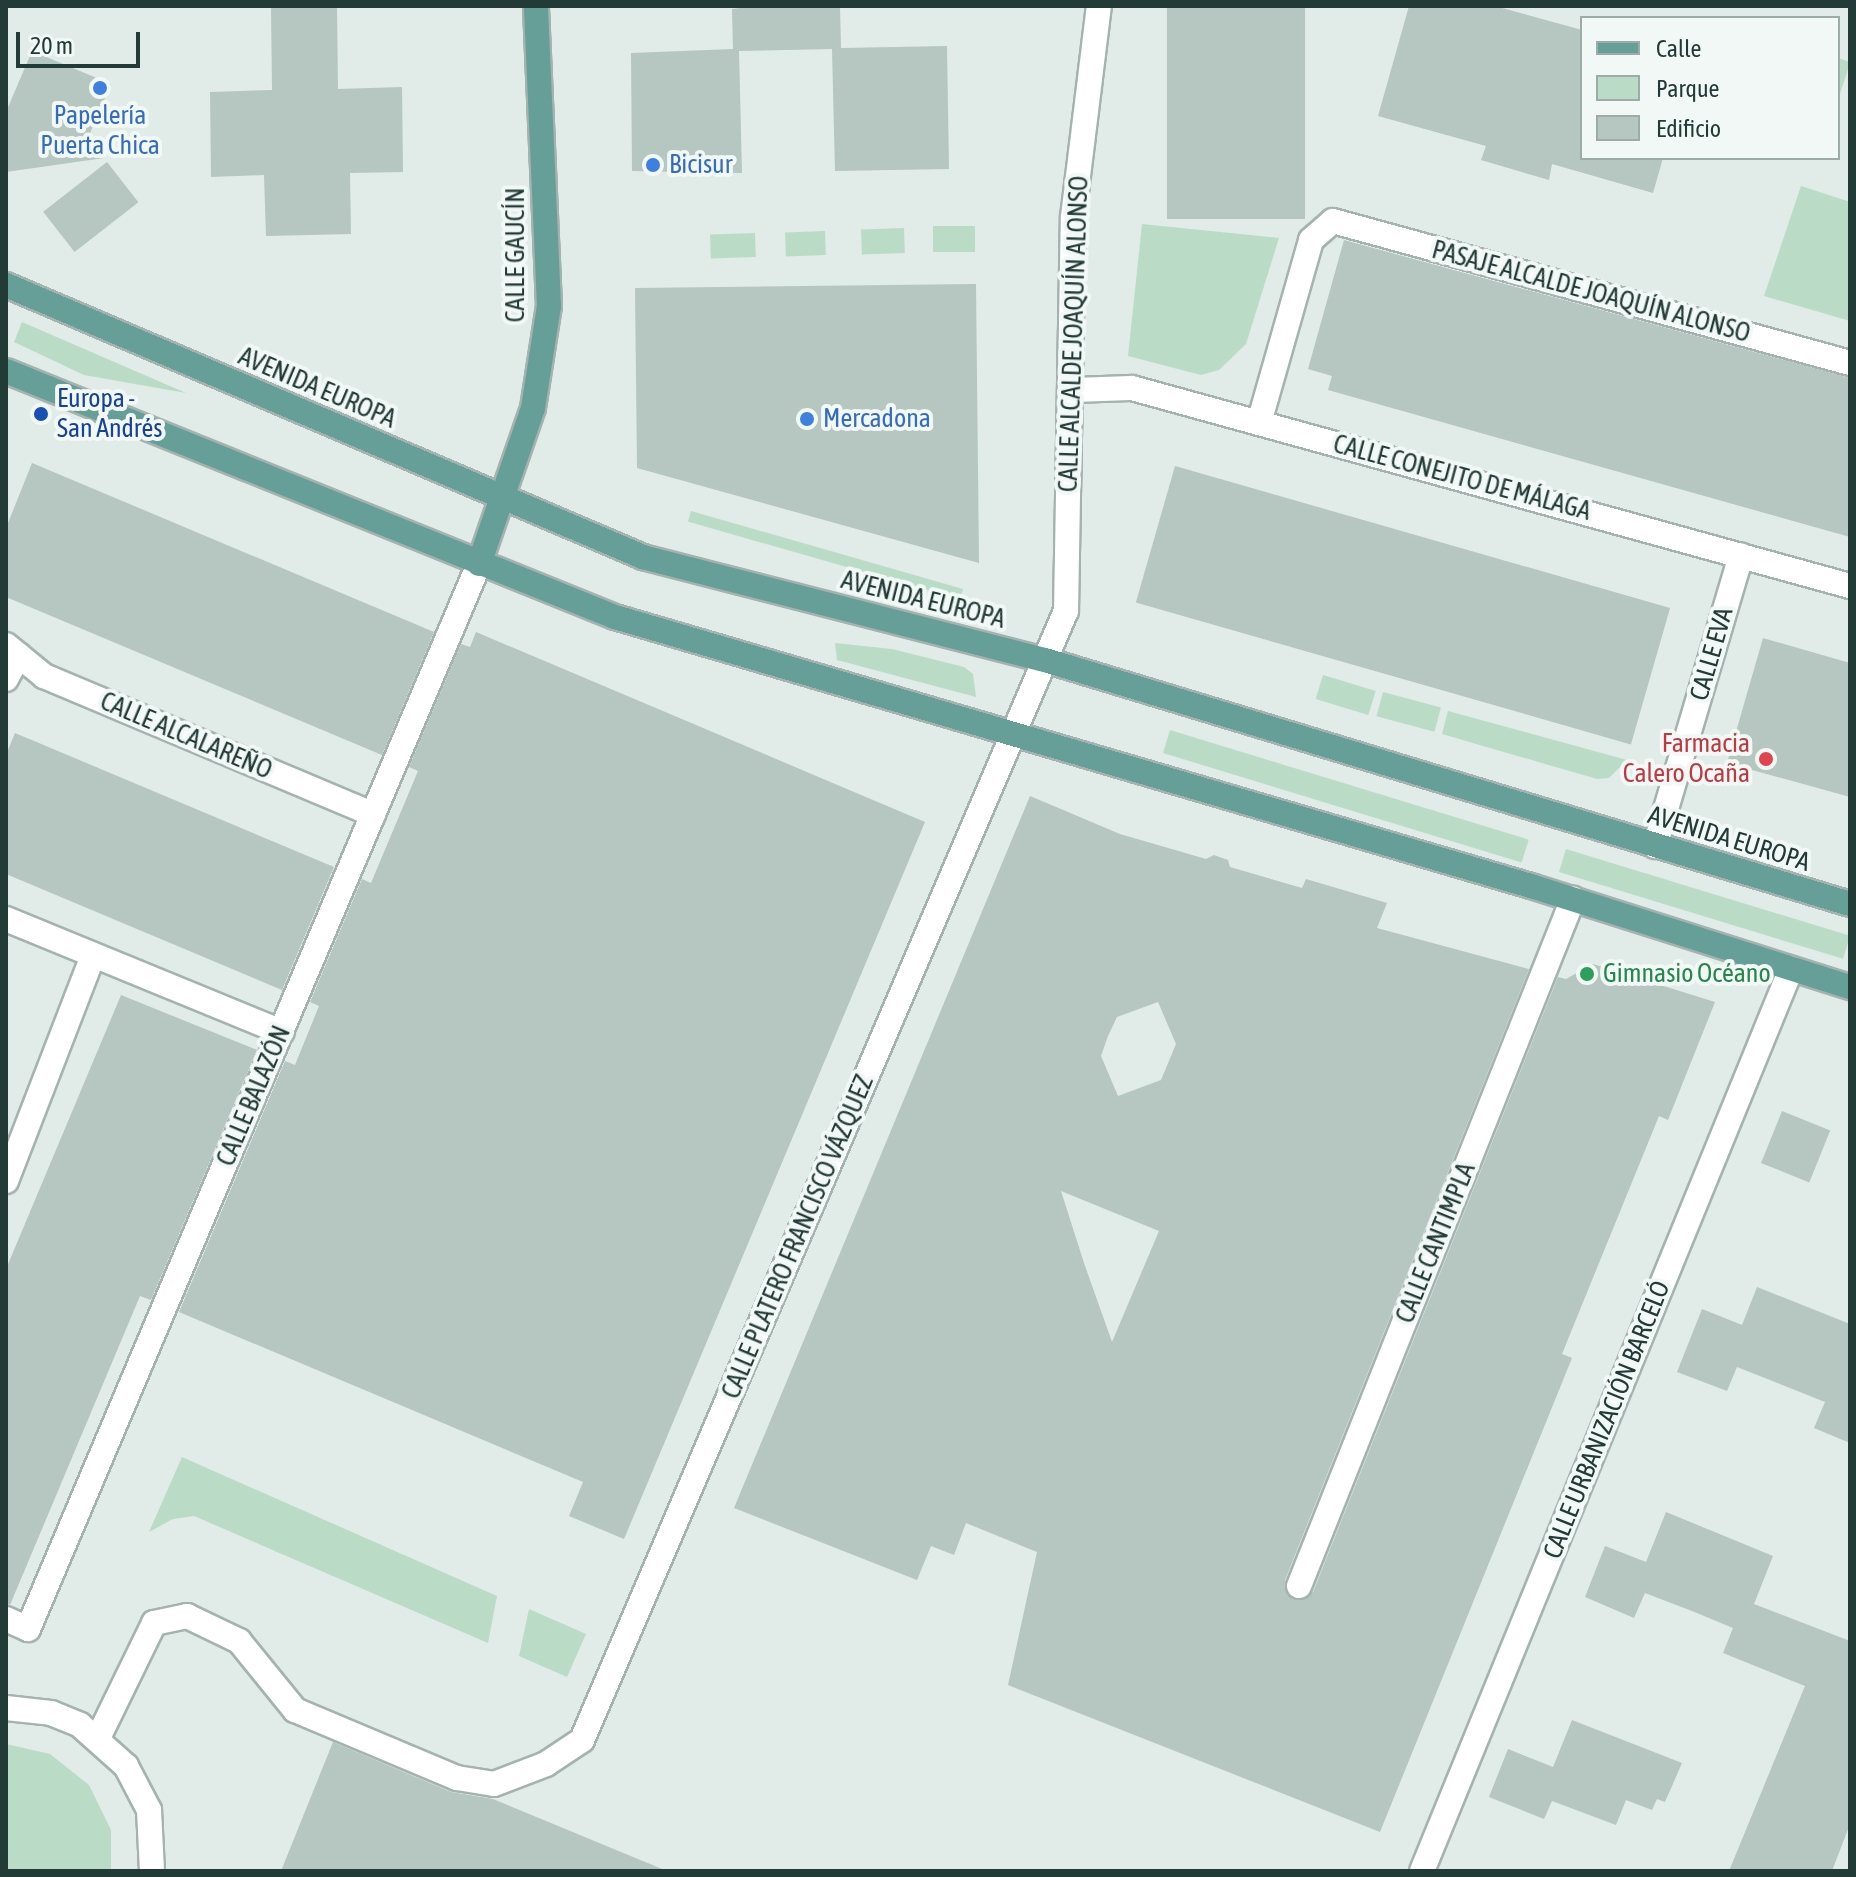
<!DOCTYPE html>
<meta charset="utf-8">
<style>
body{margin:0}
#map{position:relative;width:1856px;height:1877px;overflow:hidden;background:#e1ebe8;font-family:"Asap Condensed",sans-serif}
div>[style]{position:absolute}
.green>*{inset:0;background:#badcc7;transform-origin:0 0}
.building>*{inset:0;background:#b6c6c1;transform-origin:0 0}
.roads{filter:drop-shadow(2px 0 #a4b3af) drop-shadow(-2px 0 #a4b3af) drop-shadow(0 2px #a4b3af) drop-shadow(0 -2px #a4b3af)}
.minor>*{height:24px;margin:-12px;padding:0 12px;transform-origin:12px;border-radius:12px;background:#fff}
.major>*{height:24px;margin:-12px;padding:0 12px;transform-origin:12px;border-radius:12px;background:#669f97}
.dots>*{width:22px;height:22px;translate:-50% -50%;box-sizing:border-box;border:4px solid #f1f8f5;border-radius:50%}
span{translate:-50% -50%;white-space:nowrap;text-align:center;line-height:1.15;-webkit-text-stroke:8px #f1f8f5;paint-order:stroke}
.shop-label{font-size:26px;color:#366cbe}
.left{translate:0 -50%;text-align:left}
.street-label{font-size:26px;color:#223b37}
.transit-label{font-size:26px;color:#164399}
.health-label{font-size:26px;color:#be3a42}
.right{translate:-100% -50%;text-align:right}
.leisure-label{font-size:26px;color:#27864d}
.frame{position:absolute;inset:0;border:8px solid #223b37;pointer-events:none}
.legend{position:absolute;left:1580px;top:16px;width:260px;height:144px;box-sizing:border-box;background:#f1f8f5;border:2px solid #9eaca9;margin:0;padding:10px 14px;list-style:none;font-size:24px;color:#223b37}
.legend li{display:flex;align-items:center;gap:16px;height:40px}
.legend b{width:40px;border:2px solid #9eaca9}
.scale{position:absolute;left:16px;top:32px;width:124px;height:36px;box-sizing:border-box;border:4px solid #223b37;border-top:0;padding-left:10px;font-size:24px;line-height:28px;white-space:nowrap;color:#223b37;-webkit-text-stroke:6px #f1f8f5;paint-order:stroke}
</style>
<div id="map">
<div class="green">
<i style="left:1838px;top:58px;width:13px;height:97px;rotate:18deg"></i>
<i style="clip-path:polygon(1801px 186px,1850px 202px,1850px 321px,1764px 296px)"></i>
<i style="clip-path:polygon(1142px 224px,1279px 238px,1246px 344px,1219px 370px,1201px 375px,1128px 356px)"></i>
<i style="left:933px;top:226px;width:42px;height:26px"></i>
<i style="left:904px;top:228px;width:25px;height:43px;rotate:88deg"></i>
<i style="left:825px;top:231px;width:24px;height:40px;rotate:88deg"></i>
<i style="left:755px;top:233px;width:24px;height:45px;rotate:88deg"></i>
<i style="clip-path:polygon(22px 322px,186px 393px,84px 375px,14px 342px)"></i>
<i style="left:691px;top:511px;width:283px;height:11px;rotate:16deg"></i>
<i style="clip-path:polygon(835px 643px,892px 649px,964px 667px,973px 674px,976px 697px,837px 660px)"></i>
<i style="left:1323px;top:675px;width:55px;height:25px;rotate:17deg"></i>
<i style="left:1383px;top:692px;width:60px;height:25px;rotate:15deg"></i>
<i style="clip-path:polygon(1448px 711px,1627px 760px,1609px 778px,1597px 779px,1442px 734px)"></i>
<i style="left:1170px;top:730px;width:375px;height:24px;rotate:17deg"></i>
<i style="left:1566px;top:849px;width:297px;height:24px;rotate:17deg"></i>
<i style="clip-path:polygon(182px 1457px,497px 1596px,488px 1643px,194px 1516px,173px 1519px,149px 1532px)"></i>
<i style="clip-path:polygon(529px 1609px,586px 1634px,567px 1677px,519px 1656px)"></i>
<i style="clip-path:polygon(6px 1744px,50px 1754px,89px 1785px,111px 1830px,111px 1871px,6px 1871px)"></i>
</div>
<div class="building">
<i style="clip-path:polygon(271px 6px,337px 6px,338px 89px,402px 87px,403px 172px,350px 173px,351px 234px,266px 236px,264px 175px,211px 177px,210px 92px,272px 90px)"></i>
<i style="clip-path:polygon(756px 6px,840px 6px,841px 48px,947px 46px,949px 169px,835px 171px,832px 49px,739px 51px,742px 173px,632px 171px,631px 53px,733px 49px,732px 9px)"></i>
<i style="left:1167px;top:6px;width:138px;height:213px"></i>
<i style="clip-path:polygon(1409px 6px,1495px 6px,1582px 30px,1582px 158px,1663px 158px,1653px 193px,1552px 164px,1549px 180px,1481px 160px,1486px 146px,1378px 116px)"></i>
<i style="clip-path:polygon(32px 51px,111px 84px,88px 138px,104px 158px,6px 172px,6px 112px)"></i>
<i style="left:107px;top:162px;width:51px;height:81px;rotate:52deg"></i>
<i style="clip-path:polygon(1344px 240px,1850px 378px,1850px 537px,1328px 390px,1332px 376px,1308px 369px)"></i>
<i style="clip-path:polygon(976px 284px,979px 563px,637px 468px,635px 288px)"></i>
<i style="clip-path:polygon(32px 463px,434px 632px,382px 755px,6px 597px,6px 528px)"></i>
<i style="left:1175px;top:466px;width:515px;height:142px;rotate:16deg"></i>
<i style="clip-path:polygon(476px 632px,925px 822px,624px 1539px,569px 1516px,583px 1482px,179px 1312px,285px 1061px,295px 1065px,319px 1006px,310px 1002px,362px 879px,371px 883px,418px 771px,409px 767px,461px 644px,470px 647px)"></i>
<i style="clip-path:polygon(1763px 638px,1850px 663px,1850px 797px,1727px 763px)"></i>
<i style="clip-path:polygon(15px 733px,334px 867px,282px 990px,6px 874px,6px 755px)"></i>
<i style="clip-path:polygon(evenodd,1030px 796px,1120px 834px,1206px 859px,1214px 855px,1228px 860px,1230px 867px,1302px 888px,1306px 879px,1387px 903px,1377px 928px,1529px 969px,1285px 1580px,1287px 1595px,1294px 1600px,1313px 1592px,1558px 977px,1566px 979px,1593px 964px,1715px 1002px,1668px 1120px,1659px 1116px,1577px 1317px,1562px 1354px,1572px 1358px,1380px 1832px,1008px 1685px,1037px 1552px,966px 1523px,954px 1555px,931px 1546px,917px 1580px,734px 1508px,1030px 796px,1158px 1002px,1176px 1044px,1161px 1080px,1118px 1096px,1101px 1056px,1108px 1036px,1117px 1017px,1158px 1002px,1030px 796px,1061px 1191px,1159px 1231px,1112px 1342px,1084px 1263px,1061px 1191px)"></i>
<i style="clip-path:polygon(121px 995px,257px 1050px,151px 1300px,140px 1296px,10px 1605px,6px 1604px,6px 1269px)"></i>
<i style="left:1782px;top:1111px;width:52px;height:56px;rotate:22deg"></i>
<i style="clip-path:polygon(1757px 1287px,1850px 1324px,1850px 1443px,1814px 1428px,1825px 1402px,1737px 1367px,1727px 1391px,1677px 1372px,1702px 1309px,1742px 1325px)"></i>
<i style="clip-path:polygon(1666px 1512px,1773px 1556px,1754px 1604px,1850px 1641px,1850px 1824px,1832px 1871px,1729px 1871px,1805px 1686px,1723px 1653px,1733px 1628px,1692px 1611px,1645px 1593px,1634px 1618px,1585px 1597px,1605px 1546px,1646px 1562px)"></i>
<i style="clip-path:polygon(1572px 1720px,1682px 1763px,1665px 1802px,1657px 1799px,1652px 1810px,1626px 1800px,1616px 1825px,1552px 1801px,1544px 1819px,1489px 1797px,1508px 1749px,1553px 1767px)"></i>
<i style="clip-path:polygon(333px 1742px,451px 1792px,493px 1799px,667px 1871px,281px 1871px)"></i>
</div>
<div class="roads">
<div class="minor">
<i style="left:1072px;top:390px;width:60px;rotate:-1.9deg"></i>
<i style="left:1132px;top:388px;width:745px;rotate:15.42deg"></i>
<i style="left:1259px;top:423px;width:190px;rotate:-74.1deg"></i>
<i style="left:1311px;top:240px;width:29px;rotate:-41deg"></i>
<i style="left:1333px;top:221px;width:536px;rotate:15.36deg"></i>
<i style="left:6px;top:645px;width:49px;rotate:39.2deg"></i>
<i style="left:44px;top:676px;width:357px;rotate:22.8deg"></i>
<i style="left:6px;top:679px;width:27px;rotate:-62deg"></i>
<i style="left:1655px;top:846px;width:303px;rotate:-73.5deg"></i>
<i style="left:6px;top:919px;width:298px;rotate:22.3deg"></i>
<i style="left:6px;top:1181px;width:241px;rotate:-68.9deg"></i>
<i style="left:1299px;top:1586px;width:740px;rotate:-68.26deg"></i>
<i style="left:6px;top:1619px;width:24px;rotate:24deg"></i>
<i style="left:28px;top:1629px;width:1157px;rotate:-67.05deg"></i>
<i style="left:6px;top:1708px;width:45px;rotate:6.3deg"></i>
<i style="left:51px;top:1713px;width:31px;rotate:22deg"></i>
<i style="left:80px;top:1725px;width:62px;rotate:41.7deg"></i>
<i style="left:126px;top:1766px;width:50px;rotate:62.4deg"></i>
<i style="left:149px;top:1810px;width:61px;rotate:87.2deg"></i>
<i style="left:98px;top:1738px;width:128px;rotate:-64deg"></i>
<i style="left:154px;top:1623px;width:34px;rotate:-12deg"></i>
<i style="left:187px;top:1616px;width:58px;rotate:25.7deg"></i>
<i style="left:239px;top:1641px;width:89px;rotate:50.9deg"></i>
<i style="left:295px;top:1710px;width:176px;rotate:22.8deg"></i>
<i style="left:457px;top:1778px;width:37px;rotate:9deg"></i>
<i style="left:494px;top:1784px;width:56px;rotate:-21deg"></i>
<i style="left:546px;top:1764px;width:43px;rotate:-33.7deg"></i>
<i style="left:582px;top:1740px;width:1228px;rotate:-66.8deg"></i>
<i style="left:1066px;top:611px;width:394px;rotate:-89deg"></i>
<i style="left:1073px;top:217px;width:213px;rotate:-83deg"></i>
<i style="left:1422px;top:1871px;width:975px;rotate:-67.75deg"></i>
</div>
<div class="major">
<i style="left:6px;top:285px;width:693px;rotate:23.12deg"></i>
<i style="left:643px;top:557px;width:415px;rotate:14.4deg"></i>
<i style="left:1045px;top:660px;width:841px;rotate:16.86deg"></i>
<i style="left:6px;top:371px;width:657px;rotate:22deg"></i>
<i style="left:615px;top:617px;width:955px;rotate:16.37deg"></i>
<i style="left:1531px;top:886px;width:335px;rotate:17.6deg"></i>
<i style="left:479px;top:564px;width:165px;rotate:-70.9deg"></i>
<i style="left:533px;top:408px;width:103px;rotate:-81.1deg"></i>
<i style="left:549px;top:306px;width:300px;rotate:-92.5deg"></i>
</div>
</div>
<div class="dots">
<i style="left:100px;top:88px;background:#3f7fe0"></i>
<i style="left:653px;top:165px;background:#3f7fe0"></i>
<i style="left:41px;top:414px;background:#1a4fb4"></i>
<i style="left:807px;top:419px;background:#3f7fe0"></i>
<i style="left:1766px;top:759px;background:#e0444e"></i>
<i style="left:1587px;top:974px;background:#2e9e5b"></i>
</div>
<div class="shop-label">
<span style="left:100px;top:131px">Papelería<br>Puerta Chica</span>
<span class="left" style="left:669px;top:165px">Bicisur</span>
<span class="left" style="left:823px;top:419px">Mercadona</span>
</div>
<div class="street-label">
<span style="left:516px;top:255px;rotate:-90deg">CALLE GAUCÍN</span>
<span style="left:1591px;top:292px;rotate:15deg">PASAJE ALCALDE JOAQUÍN ALONSO</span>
<span style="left:1074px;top:334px;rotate:-88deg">CALLE ALCALDE JOAQUÍN ALONSO</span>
<span style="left:317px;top:388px;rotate:23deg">AVENIDA EUROPA</span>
<span style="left:1462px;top:478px;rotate:15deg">CALLE CONEJITO DE MÁLAGA</span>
<span style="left:923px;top:600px;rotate:14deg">AVENIDA EUROPA</span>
<span style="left:1712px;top:654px;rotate:-74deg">CALLE EVA</span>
<span style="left:186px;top:736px;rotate:23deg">CALLE ALCALAREÑO</span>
<span style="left:1729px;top:839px;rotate:17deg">AVENIDA EUROPA</span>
<span style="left:254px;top:1096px;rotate:-67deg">CALLE BALAZÓN</span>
<span style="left:798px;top:1237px;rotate:-67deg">CALLE PLATERO FRANCISCO VÁZQUEZ</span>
<span style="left:1436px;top:1243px;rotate:-68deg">CALLE CANTIMPLA</span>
<span style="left:1607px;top:1420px;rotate:-68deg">CALLE URBANIZACIÓN BARCELÓ</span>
</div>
<div class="transit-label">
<span class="left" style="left:57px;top:414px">Europa -<br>San Andrés</span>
</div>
<div class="health-label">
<span class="right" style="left:1750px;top:759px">Farmacia<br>Calero Ocaña</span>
</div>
<div class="leisure-label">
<span class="left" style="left:1603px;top:974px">Gimnasio Océano</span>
</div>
<div class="frame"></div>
<ul class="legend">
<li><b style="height:10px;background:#669f97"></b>Calle</li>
<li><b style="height:22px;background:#badcc7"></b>Parque</li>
<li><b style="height:22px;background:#b6c6c1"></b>Edificio</li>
</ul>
<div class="scale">20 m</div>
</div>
